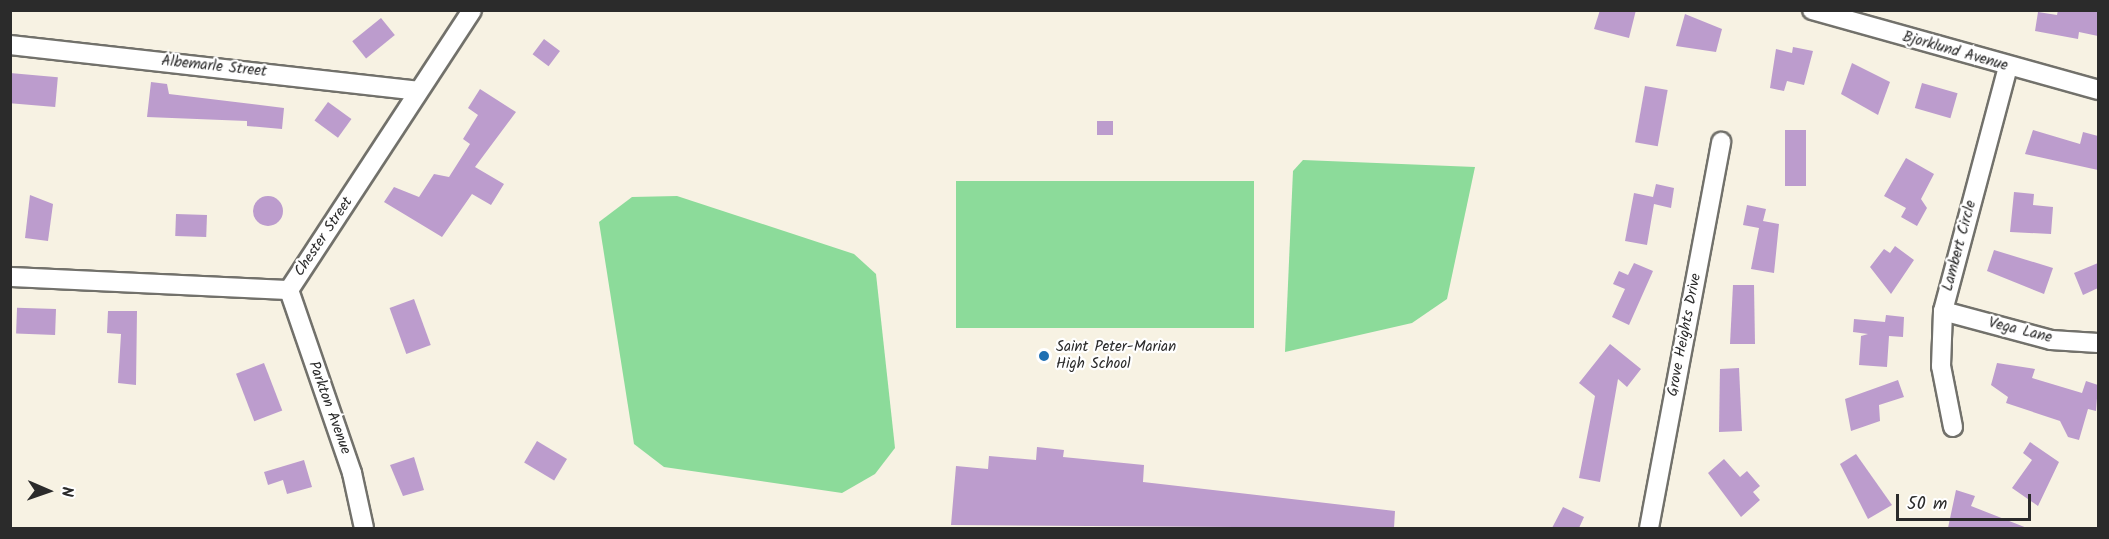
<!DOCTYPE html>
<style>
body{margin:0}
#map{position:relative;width:2109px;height:539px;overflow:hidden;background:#f7f2e3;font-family:Kalam,sans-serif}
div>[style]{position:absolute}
.green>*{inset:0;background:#8cdb9a;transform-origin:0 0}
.building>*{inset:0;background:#bc9ccd;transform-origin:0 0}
.round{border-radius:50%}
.roads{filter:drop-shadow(2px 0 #72716b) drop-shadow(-2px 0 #72716b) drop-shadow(0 2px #72716b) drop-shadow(0 -2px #72716b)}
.minor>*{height:18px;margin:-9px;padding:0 9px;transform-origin:9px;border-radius:9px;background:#fff}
.dots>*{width:16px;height:16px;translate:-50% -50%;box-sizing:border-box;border:3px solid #fff;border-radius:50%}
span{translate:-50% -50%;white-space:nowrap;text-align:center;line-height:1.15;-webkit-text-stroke:4.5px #fff;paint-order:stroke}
.street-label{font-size:15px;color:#2b2b2b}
.poi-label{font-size:15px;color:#2b2b2b}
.left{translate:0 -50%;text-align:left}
.frame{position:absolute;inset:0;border:12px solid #2b2b2b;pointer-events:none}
.north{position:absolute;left:18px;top:461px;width:60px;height:60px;-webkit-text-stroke:4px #fff;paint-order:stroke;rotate:92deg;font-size:16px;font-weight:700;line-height:24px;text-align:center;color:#2b2b2b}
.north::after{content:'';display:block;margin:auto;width:21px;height:27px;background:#2b2b2b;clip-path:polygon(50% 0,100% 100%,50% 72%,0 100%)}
.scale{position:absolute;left:1896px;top:494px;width:135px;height:27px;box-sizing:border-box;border:3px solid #2b2b2b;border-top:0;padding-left:8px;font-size:18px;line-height:21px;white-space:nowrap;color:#2b2b2b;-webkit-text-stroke:4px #fff;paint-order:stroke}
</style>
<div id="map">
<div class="green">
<i style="clip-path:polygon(1303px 160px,1475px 167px,1447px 299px,1412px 323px,1285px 352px,1293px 171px)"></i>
<i style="left:1254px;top:181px;width:147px;height:298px;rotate:90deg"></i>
<i style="clip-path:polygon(677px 196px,854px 254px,876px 274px,895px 448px,875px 474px,842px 493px,664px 467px,634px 444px,599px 222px,632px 197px)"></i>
</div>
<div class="building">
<i style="clip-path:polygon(1600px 10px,1636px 10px,1629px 38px,1594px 29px)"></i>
<i style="clip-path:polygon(2058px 10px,2098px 12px,2098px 36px,2079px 32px,2078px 39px,2035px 31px,2038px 12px,2057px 15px)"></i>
<i style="clip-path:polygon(1685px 14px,1722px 29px,1716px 52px,1676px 46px)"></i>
<i style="left:381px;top:18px;width:22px;height:37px;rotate:51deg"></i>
<i style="left:544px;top:39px;width:20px;height:19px;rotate:37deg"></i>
<i style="clip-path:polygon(1793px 47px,1813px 51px,1804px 85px,1787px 81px,1784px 91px,1770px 88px,1776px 49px,1792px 53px)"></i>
<i style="clip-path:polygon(1852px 63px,1890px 82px,1878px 115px,1841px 94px)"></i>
<i style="left:10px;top:73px;width:48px;height:30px;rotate:5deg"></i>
<i style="clip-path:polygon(151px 82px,167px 84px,169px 94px,284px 108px,282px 129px,247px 126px,247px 121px,147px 117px)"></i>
<i style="left:1922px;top:83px;width:37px;height:26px;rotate:16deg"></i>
<i style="left:1645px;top:86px;width:23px;height:57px;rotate:10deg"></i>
<i style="clip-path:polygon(480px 89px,516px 112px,475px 167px,504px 184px,491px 205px,472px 194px,442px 237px,384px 202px,394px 187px,419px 197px,434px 174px,449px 177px,470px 144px,463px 139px,478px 115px,468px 108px)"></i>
<i style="left:328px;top:102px;width:29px;height:23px;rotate:36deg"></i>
<i style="left:1097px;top:121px;width:16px;height:14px"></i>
<i style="left:1785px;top:130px;width:21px;height:56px"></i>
<i style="clip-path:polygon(2033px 130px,2080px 144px,2083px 132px,2098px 136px,2098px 170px,2025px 154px)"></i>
<i style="clip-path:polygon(1906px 158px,1934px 174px,1921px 199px,1927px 208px,1917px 226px,1901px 217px,1906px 208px,1884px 196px)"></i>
<i style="clip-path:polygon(1656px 184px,1674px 188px,1671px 208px,1654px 204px,1647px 245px,1625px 241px,1634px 193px,1653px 197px)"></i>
<i style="clip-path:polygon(2014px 192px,2034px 194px,2033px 205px,2053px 207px,2051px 234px,2010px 232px)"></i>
<i style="clip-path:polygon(30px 195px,53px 204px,48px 241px,25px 238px)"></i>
<i class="round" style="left:253px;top:196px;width:30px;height:30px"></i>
<i style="clip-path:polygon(1747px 205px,1766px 209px,1763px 221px,1779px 224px,1774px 273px,1751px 269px,1759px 228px,1743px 225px)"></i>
<i style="left:176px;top:214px;width:31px;height:22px;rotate:2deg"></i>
<i style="clip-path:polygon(1895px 246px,1914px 260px,1891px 294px,1870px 267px,1884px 249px,1890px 253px)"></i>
<i style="clip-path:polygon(1994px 250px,2053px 268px,2044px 294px,1987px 271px)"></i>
<i style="clip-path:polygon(1634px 263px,1653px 271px,1629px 325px,1612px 317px,1625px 289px,1613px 284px,1619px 271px,1628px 275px)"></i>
<i style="clip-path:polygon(2098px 263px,2098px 288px,2083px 295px,2074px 273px)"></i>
<i style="clip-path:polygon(1733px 285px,1754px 285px,1755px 344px,1730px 344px)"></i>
<i style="left:414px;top:299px;width:49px;height:26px;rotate:70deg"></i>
<i style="left:56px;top:309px;width:26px;height:39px;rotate:92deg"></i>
<i style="clip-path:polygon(108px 311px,137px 311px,136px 385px,118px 383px,121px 334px,107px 333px)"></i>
<i style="clip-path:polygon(1886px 315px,1904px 317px,1903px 337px,1889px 336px,1887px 367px,1859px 365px,1861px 336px,1868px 334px,1853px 332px,1854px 319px,1885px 322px)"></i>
<i style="clip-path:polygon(1610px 344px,1641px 369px,1627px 387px,1618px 379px,1600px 482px,1579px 478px,1595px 396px,1579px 383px)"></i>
<i style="left:264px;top:363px;width:51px;height:30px;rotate:69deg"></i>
<i style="clip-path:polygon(1997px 363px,2035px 369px,2032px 378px,2082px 393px,2086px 381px,2098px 385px,2096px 411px,2088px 409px,2079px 440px,2068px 437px,2060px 421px,2006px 403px,2008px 397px,1991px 385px)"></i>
<i style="clip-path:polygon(1739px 368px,1742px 431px,1719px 432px,1720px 369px)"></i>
<i style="clip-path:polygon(1898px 380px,1904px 397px,1879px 405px,1880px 421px,1851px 431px,1845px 399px)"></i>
<i style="left:537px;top:441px;width:35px;height:25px;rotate:31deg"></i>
<i style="clip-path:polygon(2030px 442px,2059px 462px,2038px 506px,2012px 488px,2032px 460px,2023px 453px)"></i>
<i style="clip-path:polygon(1037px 447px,1064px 450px,1063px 457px,1144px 465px,1143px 482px,1395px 511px,1394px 528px,951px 525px,956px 466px,988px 469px,989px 456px,1036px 460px)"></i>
<i style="clip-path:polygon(1856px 454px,1892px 505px,1868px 519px,1840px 464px)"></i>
<i style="clip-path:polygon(414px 457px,424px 490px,403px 496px,390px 465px)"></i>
<i style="clip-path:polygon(1724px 459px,1740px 477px,1747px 471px,1760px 486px,1753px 492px,1760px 500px,1741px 517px,1708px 473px)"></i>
<i style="clip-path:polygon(304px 460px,312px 487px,287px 494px,283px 480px,268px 485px,264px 472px)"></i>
<i style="clip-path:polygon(1956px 490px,1975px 496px,1971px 506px,2027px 528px,1948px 528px)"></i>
<i style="clip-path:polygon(1563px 507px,1584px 517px,1579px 528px,1552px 528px)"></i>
</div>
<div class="roads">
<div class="minor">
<i style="left:1812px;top:10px;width:297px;rotate:15.6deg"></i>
<i style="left:10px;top:45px;width:410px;rotate:6.4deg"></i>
<i style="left:10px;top:277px;width:279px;rotate:2.7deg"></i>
<i style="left:289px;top:290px;width:334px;rotate:-56.8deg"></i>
<i style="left:289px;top:290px;width:194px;rotate:71deg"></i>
<i style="left:352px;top:473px;width:56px;rotate:77.7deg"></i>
<i style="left:1943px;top:311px;width:112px;rotate:15deg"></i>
<i style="left:2051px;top:340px;width:47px;rotate:3.7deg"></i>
<i style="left:1953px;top:427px;width:62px;rotate:-101.1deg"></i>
<i style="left:1941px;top:366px;width:55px;rotate:-87.9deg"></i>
<i style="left:1943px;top:311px;width:253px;rotate:-75.1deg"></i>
<i style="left:1649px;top:528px;width:393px;rotate:-79.4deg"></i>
</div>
</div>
<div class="dots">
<i style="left:1044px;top:356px;background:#1f6fb2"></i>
</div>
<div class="street-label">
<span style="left:1955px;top:52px;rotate:16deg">Bjorklund Avenue</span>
<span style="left:214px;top:67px;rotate:6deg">Albemarle Street</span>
<span style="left:324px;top:237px;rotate:-56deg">Chester Street</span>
<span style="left:1960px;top:246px;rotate:-75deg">Lambert Circle</span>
<span style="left:2020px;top:331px;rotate:14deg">Vega Lane</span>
<span style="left:1685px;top:335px;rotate:-79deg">Grove Heights Drive</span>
<span style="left:329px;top:408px;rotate:70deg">Parkton Avenue</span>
</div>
<div class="poi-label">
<span class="left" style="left:1056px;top:356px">Saint Peter-Marian<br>High School</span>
</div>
<div class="frame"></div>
<div class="north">N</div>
<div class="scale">50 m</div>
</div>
